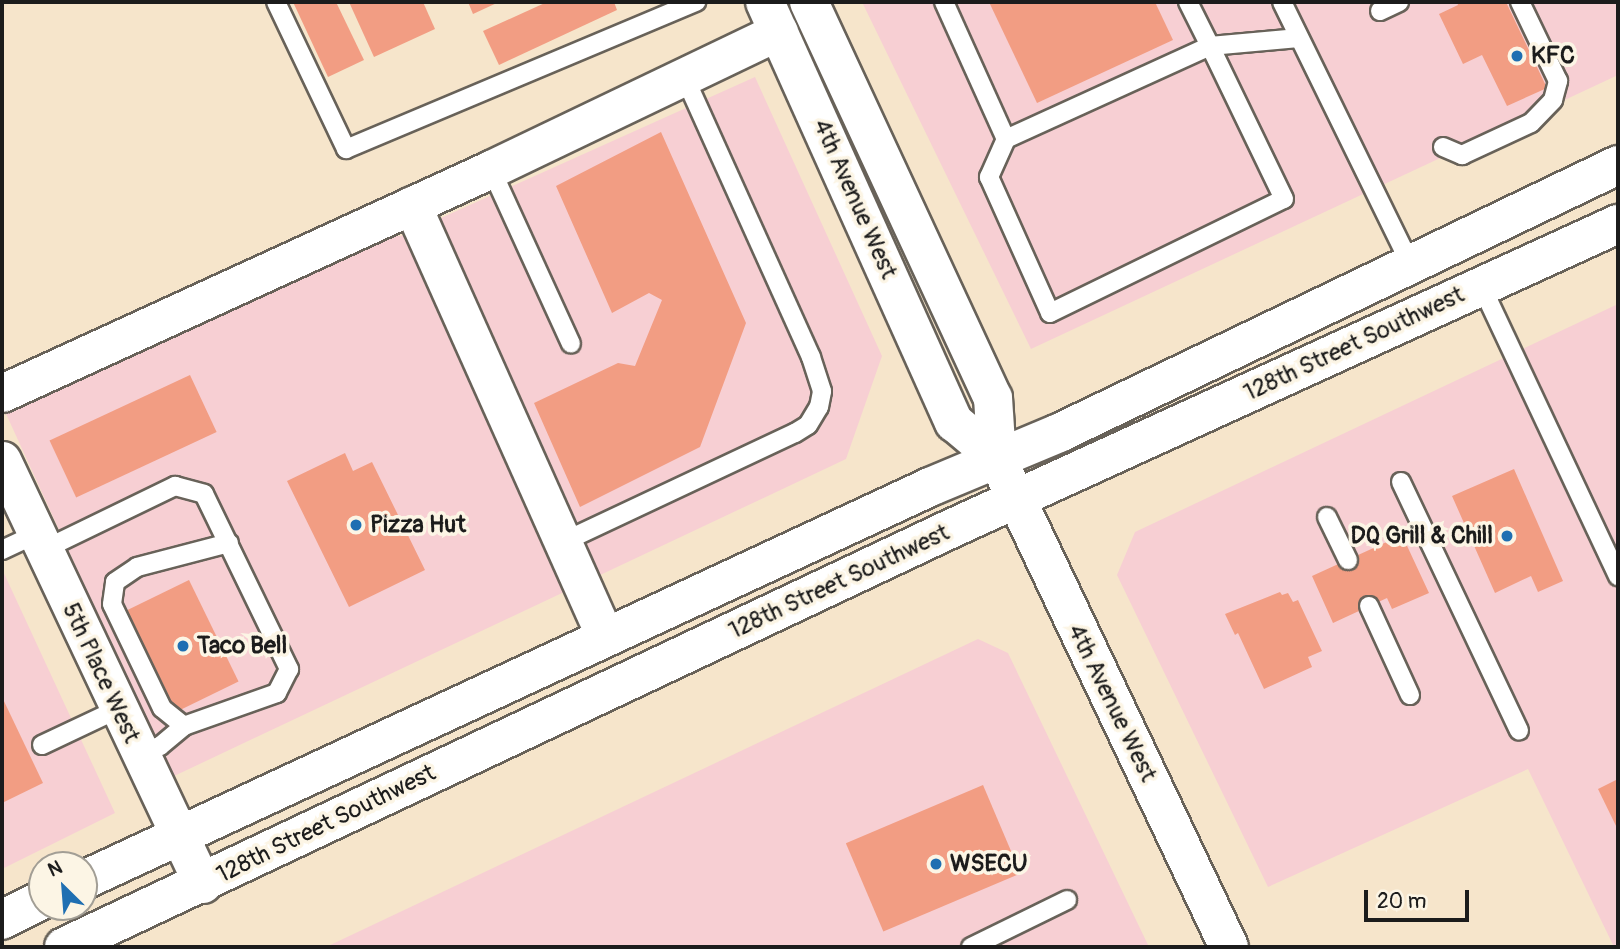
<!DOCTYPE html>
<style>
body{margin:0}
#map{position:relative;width:1620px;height:949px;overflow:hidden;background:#f6e5cb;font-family:Pangolin,sans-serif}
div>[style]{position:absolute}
.built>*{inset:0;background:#f7cfd3}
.building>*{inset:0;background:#f29d83;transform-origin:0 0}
.roads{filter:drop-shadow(2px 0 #686259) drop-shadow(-2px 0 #686259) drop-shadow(0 2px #686259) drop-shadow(0 -2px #686259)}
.lane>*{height:18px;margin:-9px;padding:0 9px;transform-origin:9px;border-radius:9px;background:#fff}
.street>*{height:37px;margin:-18.5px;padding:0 18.5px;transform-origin:18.5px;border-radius:18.5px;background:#fff}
.secondary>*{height:38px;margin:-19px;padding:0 19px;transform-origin:19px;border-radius:19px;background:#fff}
.dots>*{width:19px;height:19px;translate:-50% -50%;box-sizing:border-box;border:4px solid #fcf5e5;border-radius:50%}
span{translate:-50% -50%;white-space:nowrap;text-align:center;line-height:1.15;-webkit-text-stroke:7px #fcf5e5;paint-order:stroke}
.poi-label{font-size:24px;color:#1c1c1c;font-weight:700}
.left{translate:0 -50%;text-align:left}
.right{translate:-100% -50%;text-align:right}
.street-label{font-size:24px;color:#1c1c1c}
.frame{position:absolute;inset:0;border:4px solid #1c1c1c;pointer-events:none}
.north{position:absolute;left:28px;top:851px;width:70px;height:70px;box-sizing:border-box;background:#fcf5e5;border:2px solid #a29e95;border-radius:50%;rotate:335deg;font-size:19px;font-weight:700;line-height:28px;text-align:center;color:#1c1c1c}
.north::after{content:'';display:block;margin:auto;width:24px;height:32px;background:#1f6fb2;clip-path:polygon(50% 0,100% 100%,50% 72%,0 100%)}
.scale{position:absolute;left:1364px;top:890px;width:105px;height:32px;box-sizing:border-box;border:4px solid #1c1c1c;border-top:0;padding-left:9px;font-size:21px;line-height:24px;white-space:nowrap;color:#1c1c1c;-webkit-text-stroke:5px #fcf5e5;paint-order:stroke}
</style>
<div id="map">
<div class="built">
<i style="clip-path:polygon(862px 2px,1618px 2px,1618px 75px,1031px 349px)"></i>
<i style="clip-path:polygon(755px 77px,882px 356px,846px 459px,172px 777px,2px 405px,354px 235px,401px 236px)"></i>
<i style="clip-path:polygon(1618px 304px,1618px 947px,1614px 947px,1528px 769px,1268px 887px,1117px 575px,1135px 532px)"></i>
<i style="clip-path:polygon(2px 569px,115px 813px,2px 869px)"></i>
<i style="clip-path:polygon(978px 639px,1008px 653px,1149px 947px,326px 947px)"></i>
</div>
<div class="building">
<i style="clip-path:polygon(293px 2px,336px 2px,364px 60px,328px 77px)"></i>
<i style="clip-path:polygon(349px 2px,423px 2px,435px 29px,374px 57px)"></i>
<i style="clip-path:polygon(468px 2px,499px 2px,473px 14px)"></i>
<i style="clip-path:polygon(547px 2px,614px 2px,617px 10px,499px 65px,483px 31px)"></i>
<i style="clip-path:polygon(989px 2px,1155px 2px,1173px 40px,1037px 103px)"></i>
<i style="clip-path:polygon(1457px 2px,1506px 2px,1547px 88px,1507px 106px,1482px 55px,1463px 64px,1439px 14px,1458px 5px)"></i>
<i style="clip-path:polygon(661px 132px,746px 323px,700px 447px,580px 507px,534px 403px,618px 363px,635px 366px,662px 300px,649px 293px,612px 313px,556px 186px)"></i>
<i style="left:190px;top:375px;width:63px;height:155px;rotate:65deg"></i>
<i style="clip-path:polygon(345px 453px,353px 471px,372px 462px,425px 570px,349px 607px,287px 481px)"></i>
<i style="clip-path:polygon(1514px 469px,1563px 581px,1538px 592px,1531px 576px,1495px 593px,1452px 496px)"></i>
<i style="clip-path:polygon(1402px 535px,1429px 593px,1392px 609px,1387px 598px,1333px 623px,1312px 576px)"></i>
<i style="left:189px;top:580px;width:113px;height:69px;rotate:64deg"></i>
<i style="clip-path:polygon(1280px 592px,1282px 595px,1288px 593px,1293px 602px,1298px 600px,1322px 651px,1308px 657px,1312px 667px,1264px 689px,1238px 633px,1235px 635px,1225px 614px)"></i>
<i style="clip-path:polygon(2px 697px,43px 783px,2px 803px)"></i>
<i style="clip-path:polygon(1618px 779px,1618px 830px,1598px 789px)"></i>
<i style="left:983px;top:785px;width:96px;height:149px;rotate:67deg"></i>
</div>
<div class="roads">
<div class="lane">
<i style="left:276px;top:2px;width:163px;rotate:64.5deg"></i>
<i style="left:346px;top:149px;width:380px;rotate:-22.8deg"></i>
<i style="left:944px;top:2px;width:150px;rotate:65.7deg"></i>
<i style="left:1188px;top:2px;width:49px;rotate:63.4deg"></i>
<i style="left:1210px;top:46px;width:224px;rotate:155.5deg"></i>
<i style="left:1006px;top:139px;width:42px;rotate:114.1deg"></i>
<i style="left:989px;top:177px;width:149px;rotate:65.8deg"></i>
<i style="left:1050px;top:313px;width:260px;rotate:-26deg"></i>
<i style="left:1284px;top:199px;width:170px;rotate:-115.8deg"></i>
<i style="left:1210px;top:46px;width:89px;rotate:-5.1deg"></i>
<i style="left:1282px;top:2px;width:291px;rotate:63.9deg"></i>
<i style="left:1380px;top:11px;width:21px;rotate:-25deg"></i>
<i style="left:1443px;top:147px;width:21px;rotate:23deg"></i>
<i style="left:1462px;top:155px;width:76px;rotate:-24.9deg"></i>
<i style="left:1531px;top:123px;width:32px;rotate:-46deg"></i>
<i style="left:1553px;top:100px;width:20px;rotate:-75deg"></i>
<i style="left:1558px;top:81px;width:88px;rotate:-115.7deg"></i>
<i style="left:491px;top:169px;width:192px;rotate:65.4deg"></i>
<i style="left:1481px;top:285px;width:322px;rotate:64.8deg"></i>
<i style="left:1401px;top:482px;width:275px;rotate:64.6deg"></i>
<i style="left:1327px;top:517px;width:48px;rotate:64deg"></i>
<i style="left:563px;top:542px;width:256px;rotate:-25.2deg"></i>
<i style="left:795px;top:433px;width:15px;rotate:-32deg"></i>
<i style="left:808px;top:425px;width:21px;rotate:-59deg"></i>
<i style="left:819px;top:407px;width:16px;rotate:-79deg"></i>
<i style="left:822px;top:391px;width:36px;rotate:-108deg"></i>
<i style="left:811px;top:357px;width:306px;rotate:-114.3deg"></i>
<i style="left:2px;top:550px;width:38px;rotate:-25deg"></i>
<i style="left:43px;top:550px;width:147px;rotate:-25.9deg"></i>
<i style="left:175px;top:486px;width:30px;rotate:15deg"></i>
<i style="left:204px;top:494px;width:195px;rotate:64.1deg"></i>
<i style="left:289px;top:669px;width:27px;rotate:117deg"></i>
<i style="left:277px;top:693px;width:99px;rotate:160.5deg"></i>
<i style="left:184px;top:726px;width:31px;rotate:140deg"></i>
<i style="left:160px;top:746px;width:22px;rotate:159deg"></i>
<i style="left:1369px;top:606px;width:98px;rotate:65.3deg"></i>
<i style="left:184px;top:726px;width:28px;rotate:-141deg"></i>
<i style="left:162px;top:708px;width:115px;rotate:-115.7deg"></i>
<i style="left:112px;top:604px;width:22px;rotate:-82deg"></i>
<i style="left:115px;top:582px;width:27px;rotate:-34deg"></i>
<i style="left:137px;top:567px;width:95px;rotate:-14.6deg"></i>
<i style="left:42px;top:745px;width:84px;rotate:-25.3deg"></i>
<i style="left:971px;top:947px;width:107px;rotate:-26.1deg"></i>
</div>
<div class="street">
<i style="left:412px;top:205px;width:472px;rotate:65.9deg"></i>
<i style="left:2px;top:393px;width:538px;rotate:-24.61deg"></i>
<i style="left:491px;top:169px;width:319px;rotate:-25.6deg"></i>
<i style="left:2px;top:460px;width:469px;rotate:64.7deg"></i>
</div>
<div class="secondary">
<i style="left:765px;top:2px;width:461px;rotate:65.8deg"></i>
<i style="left:954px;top:422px;width:56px;rotate:39.9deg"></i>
<i style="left:997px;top:458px;width:541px;rotate:64.62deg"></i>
<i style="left:809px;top:2px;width:437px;rotate:65.1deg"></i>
<i style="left:993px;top:398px;width:60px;rotate:86.2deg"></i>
<i style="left:84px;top:880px;width:933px;rotate:-24.92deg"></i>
<i style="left:930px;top:487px;width:140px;rotate:-22.7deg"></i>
<i style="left:1059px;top:433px;width:620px;rotate:-25.61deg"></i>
<i style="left:2px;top:920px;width:45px;rotate:-26.6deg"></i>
<i style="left:64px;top:947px;width:977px;rotate:-25.25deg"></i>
<i style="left:948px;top:530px;width:737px;rotate:-24.55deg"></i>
</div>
</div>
<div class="dots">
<i style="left:1517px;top:56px;background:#1f6fb2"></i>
<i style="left:356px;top:525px;background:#1f6fb2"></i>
<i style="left:1507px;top:536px;background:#1f6fb2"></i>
<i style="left:183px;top:646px;background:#1f6fb2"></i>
<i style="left:936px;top:864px;background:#1f6fb2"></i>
</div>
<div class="poi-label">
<span class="left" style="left:1531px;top:56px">KFC</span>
<span class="left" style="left:370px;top:525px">Pizza Hut</span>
<span class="right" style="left:1493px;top:536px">DQ Grill &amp; Chill</span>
<span class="left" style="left:197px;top:646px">Taco Bell</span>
<span class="left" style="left:950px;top:864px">WSECU</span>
</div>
<div class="street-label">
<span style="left:855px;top:199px;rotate:66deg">4th Avenue West</span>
<span style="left:1354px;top:344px;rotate:-25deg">128th Street Southwest</span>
<span style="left:839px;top:582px;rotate:-25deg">128th Street Southwest</span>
<span style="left:101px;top:673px;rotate:65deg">5th Place West</span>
<span style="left:1112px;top:703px;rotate:64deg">4th Avenue West</span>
<span style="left:326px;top:824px;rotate:-26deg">128th Street Southwest</span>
</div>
<div class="frame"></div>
<div class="north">N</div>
<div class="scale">20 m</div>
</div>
